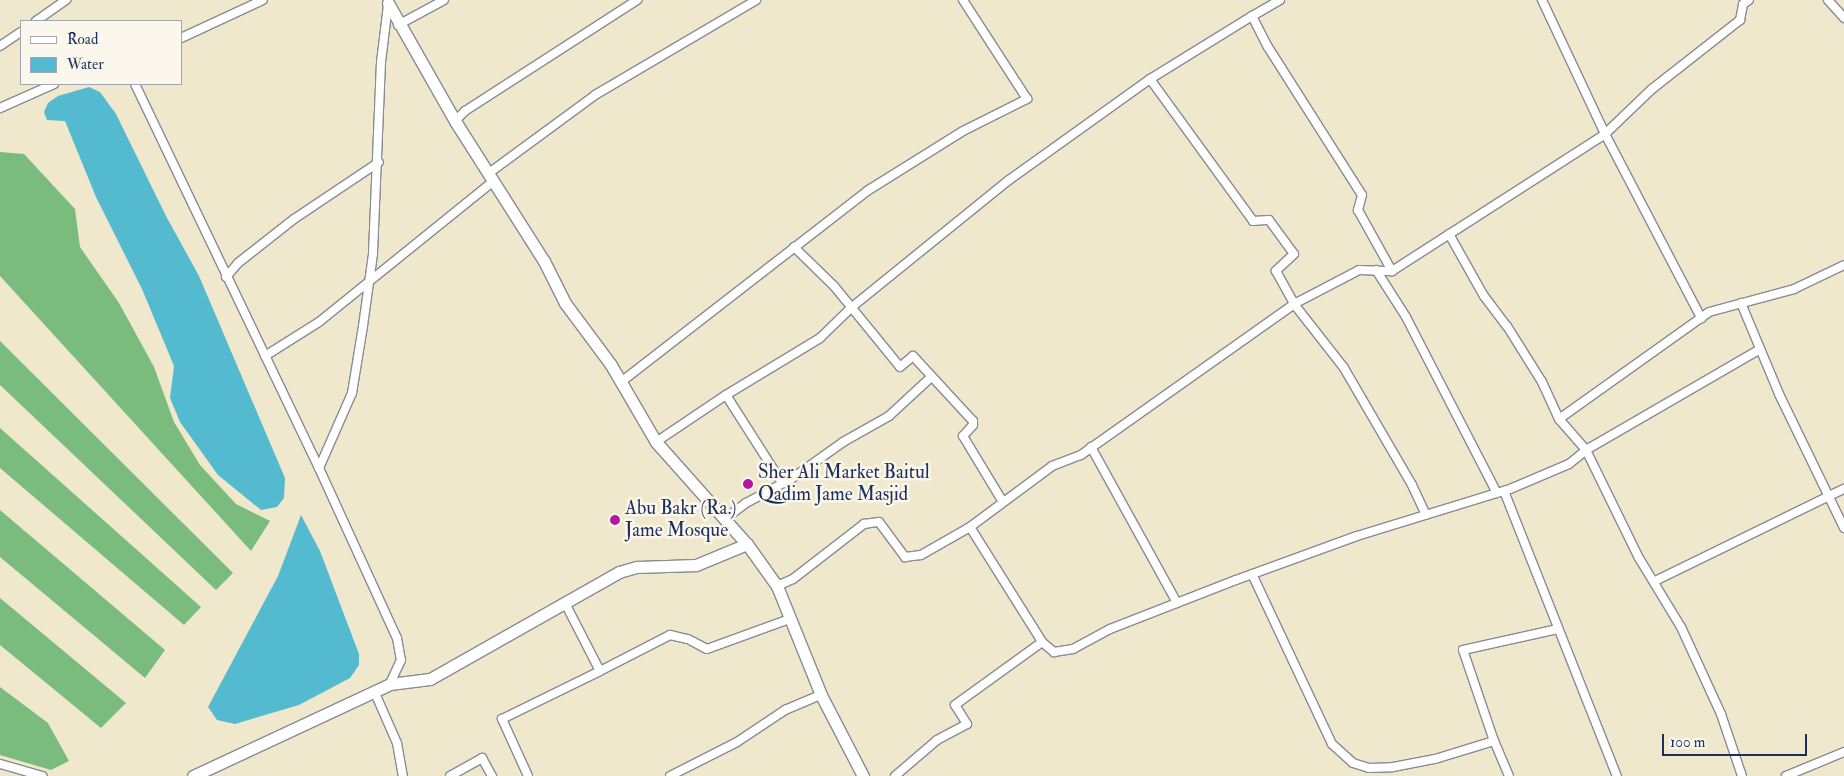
<!DOCTYPE html>
<style>
body{margin:0}
#map{position:relative;width:1844px;height:776px;overflow:hidden;background:#f0e8cd;font-family:"IM FELL Double Pica",serif}
div>[style]{position:absolute}
.forest>*{inset:0;background:#7abc7d}
.water>*{inset:0;background:#53bad0}
.roads{filter:drop-shadow(1px 0 #868c96) drop-shadow(-1px 0 #868c96) drop-shadow(0 1px #868c96) drop-shadow(0 -1px #868c96)}
.street>*{height:8px;margin:-4px;padding:0 4px;transform-origin:4px;border-radius:4px;background:#fff}
.secondary>*{height:11px;margin:-5.5px;padding:0 5.5px;transform-origin:5.5px;border-radius:5.5px;background:#fff}
.dots>*{width:14px;height:14px;translate:-50% -50%;box-sizing:border-box;border:2px solid #fbf7ec;border-radius:50%}
span{translate:-50% -50%;white-space:nowrap;text-align:center;line-height:1.15;-webkit-text-stroke:5px #fbf7ec;paint-order:stroke}
.poi-label{font-size:19px;color:#1b2f5e}
.left{translate:0 -50%;text-align:left}
.legend{position:absolute;left:20px;top:20px;width:162px;height:65px;box-sizing:border-box;background:#fbf7ec;border:1px solid #a1a7b3;margin:0;padding:6px 9px;list-style:none;font-size:15px;color:#1b2f5e}
.legend li{display:flex;align-items:center;gap:10px;height:25px}
.legend b{width:25px;border:1px solid #a1a7b3}
.scale{position:absolute;left:1662px;top:734px;width:145px;height:22px;box-sizing:border-box;border:2px solid #1b2f5e;border-top:0;padding-left:6px;font-size:15px;line-height:18px;white-space:nowrap;color:#1b2f5e;-webkit-text-stroke:4px #fbf7ec;paint-order:stroke}
</style>
<div id="map">
<div class="forest">
<i style="clip-path:polygon(0 152px,24px 154px,75px 209px,80px 247px,119px 303px,154px 367px,174px 422px,200px 465px,236px 504px,270px 521px,251px 551px,0 276px)"></i>
<i style="clip-path:polygon(0 341px,233px 573px,216px 590px,0 385px)"></i>
<i style="clip-path:polygon(0 428px,201px 607px,184px 625px,0 468px)"></i>
<i style="clip-path:polygon(0 510px,165px 650px,145px 678px,0 557px)"></i>
<i style="clip-path:polygon(0 598px,126px 703px,101px 728px,0 645px)"></i>
<i style="clip-path:polygon(0 687px,48px 723px,69px 761px,51px 770px,0 755px)"></i>
</div>
<div class="water">
<i style="clip-path:polygon(89px 87px,100px 92px,116px 114px,166px 216px,199px 276px,285px 478px,284px 498px,277px 507px,261px 510px,218px 475px,180px 422px,170px 398px,174px 366px,142px 289px,96px 197px,65px 121px,47px 120px,44px 112px,48px 103px,58px 96px)"></i>
<i style="clip-path:polygon(301px 515px,320px 551px,359px 654px,359px 665px,350px 678px,299px 705px,235px 724px,217px 720px,208px 707px,278px 576px)"></i>
</div>
<div class="roads">
<div class="street">
<i style="left:1280px;top:0;width:32px;rotate:150deg"></i>
<i style="left:1252px;top:16px;width:35px;rotate:63deg"></i>
<i style="left:1268px;top:47px;width:175px;rotate:57.6deg"></i>
<i style="left:1362px;top:195px;width:16px;rotate:105deg"></i>
<i style="left:1358px;top:210px;width:70px;rotate:60.9deg"></i>
<i style="left:1542px;top:0;width:148px;rotate:64.8deg"></i>
<i style="left:1605px;top:134px;width:208px;rotate:62.4deg"></i>
<i style="left:1828px;top:0;width:24px;rotate:48deg"></i>
<i style="left:388px;top:5px;width:57px;rotate:97deg"></i>
<i style="left:381px;top:62px;width:192px;rotate:92.4deg"></i>
<i style="left:373px;top:254px;width:73px;rotate:97.9deg"></i>
<i style="left:363px;top:326px;width:68px;rotate:99.3deg"></i>
<i style="left:352px;top:393px;width:82px;rotate:113.7deg"></i>
<i style="left:319px;top:468px;width:187px;rotate:65.4deg"></i>
<i style="left:397px;top:638px;width:22px;rotate:80deg"></i>
<i style="left:401px;top:660px;width:26px;rotate:115deg"></i>
<i style="left:36px;top:21px;width:37px;rotate:-35deg"></i>
<i style="left:398px;top:25px;width:52px;rotate:-28.5deg"></i>
<i style="left:181px;top:38px;width:90px;rotate:-24.9deg"></i>
<i style="left:0;top:46px;width:25px;rotate:-34deg"></i>
<i style="left:1150px;top:79px;width:120px;rotate:-31.7deg"></i>
<i style="left:135px;top:84px;width:426px;rotate:64.4deg"></i>
<i style="left:0;top:108px;width:59px;rotate:-24deg"></i>
<i style="left:455px;top:121px;width:14px;rotate:-45deg"></i>
<i style="left:465px;top:111px;width:205px;rotate:-32.8deg"></i>
<i style="left:489px;top:173px;width:132px;rotate:-36.3deg"></i>
<i style="left:595px;top:95px;width:187px;rotate:-30.5deg"></i>
<i style="left:1449px;top:234px;width:71px;rotate:60.6deg"></i>
<i style="left:1484px;top:296px;width:38px;rotate:53deg"></i>
<i style="left:1507px;top:326px;width:66px;rotate:58deg"></i>
<i style="left:1542px;top:382px;width:41px;rotate:65.3deg"></i>
<i style="left:1559px;top:419px;width:41px;rotate:48.9deg"></i>
<i style="left:1586px;top:450px;width:120px;rotate:63.9deg"></i>
<i style="left:1639px;top:558px;width:81px;rotate:58.7deg"></i>
<i style="left:1681px;top:627px;width:96px;rotate:65.3deg"></i>
<i style="left:1721px;top:714px;width:65px;rotate:71.3deg"></i>
<i style="left:794px;top:247px;width:56px;rotate:44.3deg"></i>
<i style="left:834px;top:286px;width:104px;rotate:50.8deg"></i>
<i style="left:900px;top:367px;width:17px;rotate:-40deg"></i>
<i style="left:913px;top:356px;width:88px;rotate:47.3deg"></i>
<i style="left:973px;top:421px;width:4px;rotate:90deg"></i>
<i style="left:973px;top:425px;width:15px;rotate:132deg"></i>
<i style="left:963px;top:436px;width:77px;rotate:58.8deg"></i>
<i style="left:1376px;top:270px;width:56px;rotate:57.4deg"></i>
<i style="left:1406px;top:317px;width:198px;rotate:62.7deg"></i>
<i style="left:226px;top:277px;width:18px;rotate:-49deg"></i>
<i style="left:238px;top:263px;width:71px;rotate:-38.2deg"></i>
<i style="left:294px;top:219px;width:102px;rotate:-33.8deg"></i>
<i style="left:1741px;top:303px;width:99px;rotate:67.3deg"></i>
<i style="left:1779px;top:394px;width:149px;rotate:64.1deg"></i>
<i style="left:265px;top:356px;width:64px;rotate:-32.2deg"></i>
<i style="left:319px;top:322px;width:225px;rotate:-38.9deg"></i>
<i style="left:621px;top:382px;width:311px;rotate:-37.8deg"></i>
<i style="left:867px;top:191px;width:113px;rotate:-32deg"></i>
<i style="left:963px;top:131px;width:72px;rotate:-26.6deg"></i>
<i style="left:1027px;top:99px;width:118px;rotate:-122.9deg"></i>
<i style="left:726px;top:395px;width:110px;rotate:-31.2deg"></i>
<i style="left:820px;top:338px;width:45px;rotate:-44.1deg"></i>
<i style="left:852px;top:307px;width:202px;rotate:-39deg"></i>
<i style="left:1009px;top:180px;width:173px;rotate:-35.6deg"></i>
<i style="left:1150px;top:79px;width:175px;rotate:54deg"></i>
<i style="left:1253px;top:221px;width:16px;rotate:-4deg"></i>
<i style="left:1269px;top:220px;width:42px;rotate:53.7deg"></i>
<i style="left:1294px;top:254px;width:25px;rotate:137deg"></i>
<i style="left:1276px;top:271px;width:38px;rotate:61deg"></i>
<i style="left:1294px;top:304px;width:81px;rotate:52deg"></i>
<i style="left:1344px;top:368px;width:135px;rotate:59.8deg"></i>
<i style="left:1412px;top:485px;width:33px;rotate:65deg"></i>
<i style="left:1559px;top:419px;width:184px;rotate:-35.5deg"></i>
<i style="left:1709px;top:312px;width:88px;rotate:-15.1deg"></i>
<i style="left:1794px;top:289px;width:55px;rotate:-25.6deg"></i>
<i style="left:656px;top:442px;width:84px;rotate:-33.9deg"></i>
<i style="left:726px;top:395px;width:104px;rotate:57.5deg"></i>
<i style="left:1091px;top:447px;width:178px;rotate:61.1deg"></i>
<i style="left:1504px;top:491px;width:307px;rotate:68.4deg"></i>
<i style="left:726px;top:518px;width:25px;rotate:-37deg"></i>
<i style="left:746px;top:503px;width:51px;rotate:-28.1deg"></i>
<i style="left:791px;top:479px;width:64px;rotate:-35.4deg"></i>
<i style="left:843px;top:442px;width:53px;rotate:-29.5deg"></i>
<i style="left:889px;top:416px;width:56px;rotate:-42.8deg"></i>
<i style="left:970px;top:527px;width:136px;rotate:57.9deg"></i>
<i style="left:1042px;top:642px;width:16px;rotate:40deg"></i>
<i style="left:1054px;top:652px;width:19px;rotate:-9deg"></i>
<i style="left:1073px;top:649px;width:42px;rotate:-28.4deg"></i>
<i style="left:1110px;top:629px;width:135px;rotate:-21.3deg"></i>
<i style="left:1236px;top:580px;width:129px;rotate:-20deg"></i>
<i style="left:1357px;top:536px;width:160px;rotate:-17.1deg"></i>
<i style="left:1510px;top:489px;width:64px;rotate:-23deg"></i>
<i style="left:1569px;top:464px;width:22px;rotate:-39deg"></i>
<i style="left:1586px;top:450px;width:201px;rotate:-30.1deg"></i>
<i style="left:1252px;top:574px;width:188px;rotate:64.8deg"></i>
<i style="left:1332px;top:744px;width:28px;rotate:42deg"></i>
<i style="left:1353px;top:763px;width:17px;rotate:17deg"></i>
<i style="left:1369px;top:768px;width:24px;rotate:-2deg"></i>
<i style="left:1393px;top:767px;width:43px;rotate:-10.8deg"></i>
<i style="left:1435px;top:759px;width:62px;rotate:-17deg"></i>
<i style="left:1655px;top:581px;width:210px;rotate:-26deg"></i>
<i style="left:777px;top:586px;width:17px;rotate:-24deg"></i>
<i style="left:793px;top:579px;width:90px;rotate:-37.8deg"></i>
<i style="left:864px;top:524px;width:15px;rotate:-8deg"></i>
<i style="left:879px;top:522px;width:44px;rotate:53.4deg"></i>
<i style="left:905px;top:557px;width:16px;rotate:-7deg"></i>
<i style="left:921px;top:555px;width:56px;rotate:-29.7deg"></i>
<i style="left:970px;top:527px;width:102px;rotate:-36.6deg"></i>
<i style="left:1052px;top:466px;width:31px;rotate:-21deg"></i>
<i style="left:1081px;top:455px;width:261px;rotate:-35.3deg"></i>
<i style="left:1294px;top:304px;width:73px;rotate:-27.6deg"></i>
<i style="left:1359px;top:270px;width:33px;rotate:2deg"></i>
<i style="left:1392px;top:271px;width:253px;rotate:-32.7deg"></i>
<i style="left:1605px;top:134px;width:65px;rotate:-43.8deg"></i>
<i style="left:1652px;top:89px;width:112px;rotate:-38.1deg"></i>
<i style="left:1740px;top:20px;width:16px;rotate:-79deg"></i>
<i style="left:1743px;top:4px;width:7px;rotate:-34deg"></i>
<i style="left:565px;top:603px;width:76px;rotate:62.8deg"></i>
<i style="left:600px;top:671px;width:79px;rotate:-27.2deg"></i>
<i style="left:670px;top:635px;width:18px;rotate:13deg"></i>
<i style="left:688px;top:639px;width:21px;rotate:28deg"></i>
<i style="left:707px;top:649px;width:90px;rotate:-20deg"></i>
<i style="left:375px;top:693px;width:55px;rotate:66.3deg"></i>
<i style="left:397px;top:743px;width:34px;rotate:80deg"></i>
<i style="left:0;top:764px;width:44px;rotate:15.9deg"></i>
<i style="left:450px;top:776px;width:37px;rotate:-29deg"></i>
<i style="left:482px;top:758px;width:21px;rotate:61deg"></i>
<i style="left:528px;top:776px;width:63px;rotate:-114.5deg"></i>
<i style="left:502px;top:719px;width:109px;rotate:-26.1deg"></i>
<i style="left:670px;top:776px;width:75px;rotate:-26.9deg"></i>
<i style="left:737px;top:742px;width:58px;rotate:-33.7deg"></i>
<i style="left:785px;top:710px;width:39px;rotate:-23deg"></i>
<i style="left:895px;top:776px;width:55px;rotate:-40.6deg"></i>
<i style="left:937px;top:740px;width:34px;rotate:-28deg"></i>
<i style="left:967px;top:724px;width:22px;rotate:-122deg"></i>
<i style="left:955px;top:705px;width:107px;rotate:-35.9deg"></i>
<i style="left:1509px;top:776px;width:38px;rotate:-113deg"></i>
<i style="left:1494px;top:741px;width:96px;rotate:-108.8deg"></i>
<i style="left:1463px;top:650px;width:97px;rotate:-12.5deg"></i>
<i style="left:1786px;top:776px;width:63px;rotate:-22.5deg"></i>
</div>
<div class="secondary">
<i style="left:388px;top:3px;width:136px;rotate:60.4deg"></i>
<i style="left:455px;top:121px;width:166px;rotate:57.6deg"></i>
<i style="left:544px;top:261px;width:47px;rotate:63.4deg"></i>
<i style="left:565px;top:303px;width:77px;rotate:53.4deg"></i>
<i style="left:611px;top:365px;width:89px;rotate:59.7deg"></i>
<i style="left:656px;top:442px;width:137px;rotate:48.3deg"></i>
<i style="left:747px;top:544px;width:52px;rotate:54.5deg"></i>
<i style="left:777px;top:586px;width:118px;rotate:68deg"></i>
<i style="left:821px;top:695px;width:91px;rotate:62.6deg"></i>
<i style="left:193px;top:776px;width:217px;rotate:-25deg"></i>
<i style="left:390px;top:684px;width:40px;rotate:-7.1deg"></i>
<i style="left:430px;top:679px;width:217px;rotate:-29.5deg"></i>
<i style="left:619px;top:572px;width:19px;rotate:-16deg"></i>
<i style="left:637px;top:567px;width:59px;rotate:-1.9deg"></i>
<i style="left:696px;top:565px;width:55px;rotate:-22.4deg"></i>
</div>
</div>
<div class="dots">
<i style="left:748px;top:484px;background:#b5179e"></i>
<i style="left:615px;top:520px;background:#b5179e"></i>
</div>
<div class="poi-label">
<span class="left" style="left:758px;top:484px">Sher Ali Market Baitul<br>Qadim Jame Masjid</span>
<span class="left" style="left:625px;top:520px">Abu Bakr (Ra.)<br>Jame Mosque</span>
</div>
<ul class="legend">
<li><b style="height:6px;background:#fff"></b>Road</li>
<li><b style="height:14px;background:#53bad0"></b>Water</li>
</ul>
<div class="scale">100 m</div>
</div>
